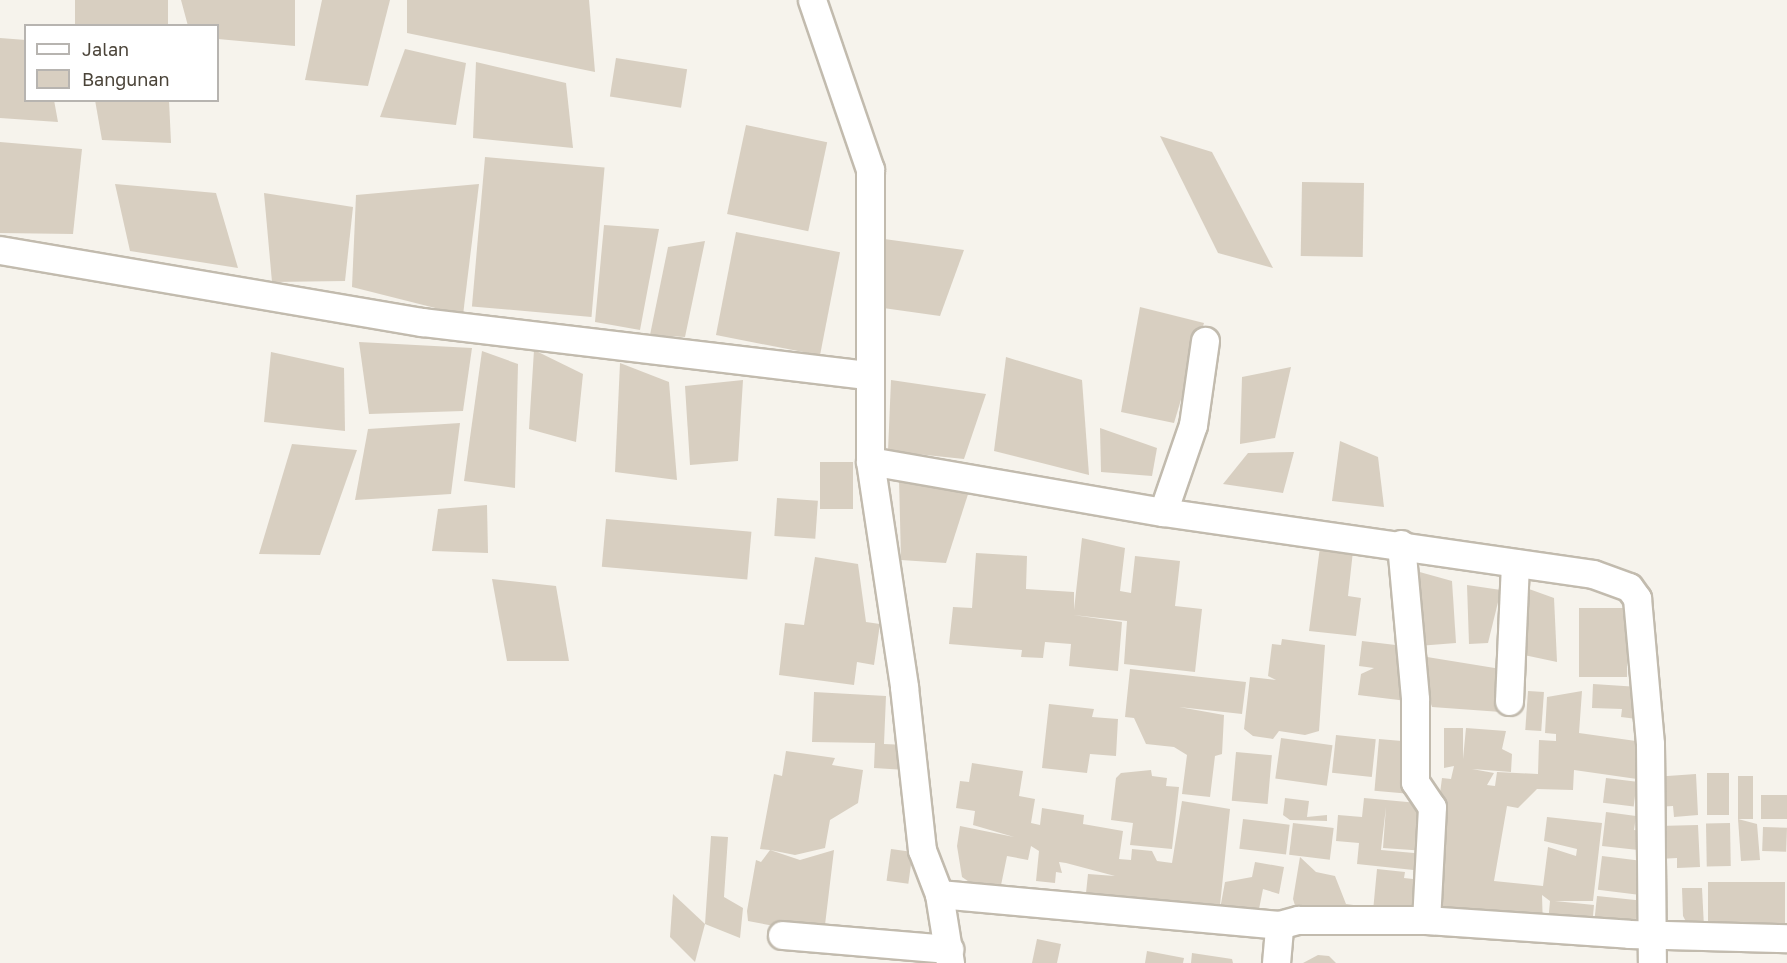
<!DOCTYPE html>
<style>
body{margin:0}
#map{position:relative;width:1787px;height:963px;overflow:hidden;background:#f6f3ec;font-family:"Golos Text",sans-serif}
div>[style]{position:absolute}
.building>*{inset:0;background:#d8cfc1;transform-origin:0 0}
.roads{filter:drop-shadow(2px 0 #c2bbae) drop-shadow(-2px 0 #c2bbae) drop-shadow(0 2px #c2bbae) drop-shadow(0 -2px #c2bbae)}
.minor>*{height:27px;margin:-13.5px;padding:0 13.5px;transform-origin:13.5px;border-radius:13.5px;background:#fff}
span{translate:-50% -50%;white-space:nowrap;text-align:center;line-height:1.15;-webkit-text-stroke:4.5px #fff;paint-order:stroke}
.legend{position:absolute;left:24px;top:24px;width:195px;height:78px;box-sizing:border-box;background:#fff;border:2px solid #b7b4b0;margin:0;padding:8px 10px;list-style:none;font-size:18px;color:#4b4439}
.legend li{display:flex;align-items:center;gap:12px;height:30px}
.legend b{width:30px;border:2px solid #b7b4b0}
</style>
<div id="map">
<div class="building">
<i style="left:75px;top:0;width:93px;height:26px"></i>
<i style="clip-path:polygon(181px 0,295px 0,295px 46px,218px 39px,218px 26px,188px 26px)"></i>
<i style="clip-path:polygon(322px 0,390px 0,368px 86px,305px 80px)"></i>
<i style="clip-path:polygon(407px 0,589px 0,595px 72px,407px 33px)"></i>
<i style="clip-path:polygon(0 38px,26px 40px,26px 100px,54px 100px,58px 122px,0 118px)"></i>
<i style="clip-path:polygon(405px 49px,466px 63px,456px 125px,380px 117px)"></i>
<i style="left:616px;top:58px;width:72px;height:39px;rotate:9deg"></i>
<i style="clip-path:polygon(476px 62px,566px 83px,573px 148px,473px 138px)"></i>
<i style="clip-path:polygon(95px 100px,169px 100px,171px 143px,102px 140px)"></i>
<i style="left:746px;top:125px;width:83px;height:91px;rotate:12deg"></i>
<i style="clip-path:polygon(1160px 136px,1212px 152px,1273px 268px,1218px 253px)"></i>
<i style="clip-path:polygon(0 142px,82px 149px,73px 234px,0 233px)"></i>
<i style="left:485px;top:157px;width:120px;height:150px;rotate:5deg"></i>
<i style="left:1364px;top:183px;width:74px;height:62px;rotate:91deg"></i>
<i style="clip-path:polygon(115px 184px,216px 193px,238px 268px,130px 251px)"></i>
<i style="clip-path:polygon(479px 184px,463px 315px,352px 287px,356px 195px)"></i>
<i style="clip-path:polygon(264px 193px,353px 207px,345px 281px,272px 282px)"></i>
<i style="clip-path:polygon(604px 225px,659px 229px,640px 330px,595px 322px)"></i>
<i style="left:736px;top:232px;width:106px;height:105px;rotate:11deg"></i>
<i style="clip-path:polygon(877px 238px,964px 250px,940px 316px,876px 307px)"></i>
<i style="clip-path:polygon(705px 241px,685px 337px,650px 335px,668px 247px)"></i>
<i style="clip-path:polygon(1140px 307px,1204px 323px,1174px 423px,1121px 412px)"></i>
<i style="clip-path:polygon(359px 342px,472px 348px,463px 411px,369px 414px)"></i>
<i style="clip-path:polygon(534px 350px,583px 374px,576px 442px,529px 429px)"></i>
<i style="clip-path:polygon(482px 351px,518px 364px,515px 488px,464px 481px)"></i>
<i style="clip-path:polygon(271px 352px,344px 368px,345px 431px,264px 422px)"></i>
<i style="clip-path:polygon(1006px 357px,1082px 380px,1089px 475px,994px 451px)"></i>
<i style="clip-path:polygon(620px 363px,669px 382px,677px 480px,615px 472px)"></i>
<i style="clip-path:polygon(1291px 367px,1275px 438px,1240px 444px,1242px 377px)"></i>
<i style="clip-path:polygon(743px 380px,738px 461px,690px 465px,685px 386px)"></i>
<i style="clip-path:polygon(891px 380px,986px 394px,964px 459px,888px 451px)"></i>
<i style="clip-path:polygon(460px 423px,451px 494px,355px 500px,368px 429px)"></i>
<i style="clip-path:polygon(1100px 428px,1157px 448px,1152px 476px,1101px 472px)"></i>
<i style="clip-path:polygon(1340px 441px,1378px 457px,1384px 507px,1332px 501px)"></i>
<i style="clip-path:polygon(292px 444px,357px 450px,320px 555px,259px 554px)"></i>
<i style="clip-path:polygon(1294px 452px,1283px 493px,1223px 484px,1248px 453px)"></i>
<i style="left:820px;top:462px;width:33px;height:47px"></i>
<i style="clip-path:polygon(899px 478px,970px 488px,946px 563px,901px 560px)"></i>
<i style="left:777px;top:498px;width:41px;height:38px;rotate:4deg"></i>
<i style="clip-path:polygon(487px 505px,488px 553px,432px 551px,438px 509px)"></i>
<i style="left:606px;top:519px;width:146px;height:48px;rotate:5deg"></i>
<i style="clip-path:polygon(1082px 538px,1125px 548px,1120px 591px,1131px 593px,1135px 556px,1180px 561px,1175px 606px,1202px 609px,1195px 672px,1124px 664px,1127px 621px,1073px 615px,1122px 622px,1118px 671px,1069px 666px,1071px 644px,1045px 642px,1043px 658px,1021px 657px,1022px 650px,949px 644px,953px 607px,972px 608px,976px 553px,1027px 556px,1026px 589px,1074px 592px,1074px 610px)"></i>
<i style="clip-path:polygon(1320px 547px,1353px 551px,1348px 596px,1361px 598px,1356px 636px,1309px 631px)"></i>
<i style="clip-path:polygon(815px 557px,858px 564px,866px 622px,880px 624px,874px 665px,857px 662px,854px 685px,779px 675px,785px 623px,804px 625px)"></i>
<i style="clip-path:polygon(1416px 571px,1452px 581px,1456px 643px,1418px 646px)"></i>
<i style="clip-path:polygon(492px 579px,556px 586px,569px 661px,507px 661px)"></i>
<i style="clip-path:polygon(1467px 585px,1501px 590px,1488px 643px,1469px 644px)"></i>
<i style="clip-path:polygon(1529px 589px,1554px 598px,1557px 662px,1519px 654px)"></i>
<i style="left:1627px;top:608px;width:69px;height:48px;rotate:90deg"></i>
<i style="clip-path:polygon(1282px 639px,1325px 645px,1319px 731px,1305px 735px,1279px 731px,1273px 739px,1253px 736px,1244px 729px,1250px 677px,1276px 680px,1268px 676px,1272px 644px,1281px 645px)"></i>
<i style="clip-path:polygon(1362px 641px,1404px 646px,1407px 701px,1358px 695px,1361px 674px,1374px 668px,1359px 666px)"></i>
<i style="clip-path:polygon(1427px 657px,1507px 670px,1501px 712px,1432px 707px,1424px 683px)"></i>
<i style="clip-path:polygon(1130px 669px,1246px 682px,1242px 714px,1179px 707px,1224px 715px,1222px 754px,1215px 756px,1210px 797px,1182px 794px,1187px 755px,1174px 747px,1146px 744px,1134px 718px,1125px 717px)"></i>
<i style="clip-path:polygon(1593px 684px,1639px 687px,1637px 719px,1621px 717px,1622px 709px,1592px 708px)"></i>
<i style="left:1528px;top:691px;width:16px;height:39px;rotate:4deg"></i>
<i style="clip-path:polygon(1582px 691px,1579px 733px,1643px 742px,1637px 779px,1574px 770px,1573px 790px,1537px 789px,1518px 808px,1507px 806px,1494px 881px,1543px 886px,1548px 847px,1576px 856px,1577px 849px,1544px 841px,1547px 817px,1602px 823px,1593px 901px,1555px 901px,1594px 905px,1592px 927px,1548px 923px,1550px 901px,1542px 895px,1543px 928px,1437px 919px,1447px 820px,1439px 801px,1442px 778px,1451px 779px,1454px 766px,1444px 768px,1444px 728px,1463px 728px,1463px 759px,1466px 728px,1506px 731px,1502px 749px,1512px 754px,1511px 772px,1472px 769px,1494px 773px,1487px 785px,1495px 786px,1497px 772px,1538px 774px,1539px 740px,1556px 741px,1556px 734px,1545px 733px,1547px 697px)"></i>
<i style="clip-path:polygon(814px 692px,886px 696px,884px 744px,907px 745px,906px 770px,874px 768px,875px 743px,812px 742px)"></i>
<i style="clip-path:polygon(1049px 704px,1094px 709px,1092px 717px,1118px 719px,1116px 756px,1090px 754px,1087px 773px,1042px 768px)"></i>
<i style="left:1336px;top:735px;width:40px;height:38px;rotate:6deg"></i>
<i style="left:1281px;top:738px;width:52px;height:41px;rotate:8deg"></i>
<i style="left:1379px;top:739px;width:34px;height:52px;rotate:5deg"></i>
<i style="clip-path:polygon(786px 751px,835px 758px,832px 765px,863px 770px,858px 803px,830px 820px,825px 848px,795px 855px,770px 850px,800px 860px,834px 850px,825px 925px,796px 930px,748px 921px,747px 911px,756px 860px,761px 862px,770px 850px,760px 849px,774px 774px,782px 776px)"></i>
<i style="left:1236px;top:752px;width:36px;height:49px;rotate:5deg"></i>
<i style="clip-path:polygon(972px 763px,1023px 771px,1019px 796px,1035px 799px,1031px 823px,1040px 825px,1042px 808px,1084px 815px,1083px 824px,1123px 831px,1119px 859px,1131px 860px,1132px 849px,1152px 851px,1157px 861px,1172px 863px,1182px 801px,1230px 809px,1219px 915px,1095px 898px,1086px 893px,1088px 874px,1115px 876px,1066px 863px,1059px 862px,1062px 873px,1056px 872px,1055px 883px,1036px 881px,1039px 851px,1031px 846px,1028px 860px,1007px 856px,999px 895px,984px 892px,962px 877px,957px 846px,960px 826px,1014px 837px,973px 825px,975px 811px,956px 808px,960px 781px,969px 782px)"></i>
<i style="clip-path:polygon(1151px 770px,1152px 776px,1167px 778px,1166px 786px,1179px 787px,1172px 849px,1130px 845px,1133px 823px,1111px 820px,1116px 778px,1121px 773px)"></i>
<i style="left:1707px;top:773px;width:22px;height:42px"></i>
<i style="clip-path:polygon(1696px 774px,1698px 815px,1674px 817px,1673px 806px,1655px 807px,1653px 777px)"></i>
<i style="left:1738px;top:776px;width:15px;height:43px"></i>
<i style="left:1606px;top:778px;width:31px;height:25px;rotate:7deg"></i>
<i style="left:1787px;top:795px;width:24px;height:26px;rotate:90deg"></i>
<i style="clip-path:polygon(1285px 798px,1309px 801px,1307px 817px,1327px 815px,1327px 821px,1290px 820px,1283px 815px)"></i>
<i style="clip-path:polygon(1364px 798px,1429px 804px,1426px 851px,1383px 848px,1386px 807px,1382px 841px,1381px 850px,1425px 854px,1423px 871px,1357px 864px,1359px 843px,1336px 841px,1338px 815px,1362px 817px)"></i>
<i style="clip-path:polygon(1606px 812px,1636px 816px,1634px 830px,1650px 832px,1647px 851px,1602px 846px)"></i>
<i style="left:1243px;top:819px;width:47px;height:30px;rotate:7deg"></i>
<i style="clip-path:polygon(1738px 819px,1757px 824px,1760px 860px,1741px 861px)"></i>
<i style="left:1293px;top:823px;width:41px;height:32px;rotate:7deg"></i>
<i style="left:1730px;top:823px;width:43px;height:24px;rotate:89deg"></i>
<i style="clip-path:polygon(1698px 825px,1700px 867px,1677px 868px,1677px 858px,1659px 859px,1658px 826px)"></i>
<i style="left:1763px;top:827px;width:24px;height:24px;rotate:2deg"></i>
<i style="clip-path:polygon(711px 836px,728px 837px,724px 897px,743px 908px,740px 938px,705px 924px)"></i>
<i style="left:891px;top:849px;width:22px;height:32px;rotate:8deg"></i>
<i style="left:1602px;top:856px;width:49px;height:34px;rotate:7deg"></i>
<i style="clip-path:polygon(1300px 857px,1316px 872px,1335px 876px,1346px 904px,1361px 906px,1360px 915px,1296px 909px,1293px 899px)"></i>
<i style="clip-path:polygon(1255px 862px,1284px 867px,1279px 894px,1263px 889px,1259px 909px,1240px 913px,1220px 909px,1225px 882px,1252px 877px)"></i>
<i style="clip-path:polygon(1377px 869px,1405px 872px,1404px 878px,1422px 880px,1419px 915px,1373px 911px)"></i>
<i style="left:1708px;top:882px;width:77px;height:47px"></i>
<i style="clip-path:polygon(1682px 888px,1702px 888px,1704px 927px,1689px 927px,1683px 916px)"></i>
<i style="clip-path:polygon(673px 894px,705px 924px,695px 962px,670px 937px)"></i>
<i style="left:1597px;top:896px;width:41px;height:24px;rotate:6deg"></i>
<i style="clip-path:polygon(1037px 939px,1061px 944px,1057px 963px,1032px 963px)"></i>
<i style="clip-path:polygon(1147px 951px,1184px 958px,1183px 963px,1145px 963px)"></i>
<i style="clip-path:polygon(1192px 953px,1232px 959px,1233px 963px,1191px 963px)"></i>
<i style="clip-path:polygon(1318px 955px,1329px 956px,1336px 963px,1303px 963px)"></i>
</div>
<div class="roads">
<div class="minor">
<i style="left:812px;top:0;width:179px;rotate:71.1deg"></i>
<i style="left:870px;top:169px;width:292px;rotate:90deg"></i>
<i style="left:870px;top:461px;width:229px;rotate:81.4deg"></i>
<i style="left:904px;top:687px;width:164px;rotate:83.7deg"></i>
<i style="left:922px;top:850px;width:47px;rotate:68.9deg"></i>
<i style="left:939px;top:894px;width:70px;rotate:80.9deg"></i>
<i style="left:0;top:250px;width:428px;rotate:9.7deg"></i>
<i style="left:422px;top:322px;width:449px;rotate:6.8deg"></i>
<i style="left:870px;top:461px;width:297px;rotate:9.9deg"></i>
<i style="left:1163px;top:512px;width:434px;rotate:8.2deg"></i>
<i style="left:1593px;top:574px;width:38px;rotate:20deg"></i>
<i style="left:1629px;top:587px;width:14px;rotate:54deg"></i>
<i style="left:1637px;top:598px;width:147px;rotate:84.9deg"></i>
<i style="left:1650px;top:744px;width:219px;rotate:89.5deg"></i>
<i style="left:1163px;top:512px;width:92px;rotate:-71deg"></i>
<i style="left:1193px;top:425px;width:85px;rotate:-81.9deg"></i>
<i style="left:1401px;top:544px;width:156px;rotate:84.8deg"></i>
<i style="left:1415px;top:699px;width:83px;rotate:90deg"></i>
<i style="left:1415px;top:782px;width:30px;rotate:56deg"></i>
<i style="left:1432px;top:807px;width:113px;rotate:93deg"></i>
<i style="left:1509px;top:701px;width:138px;rotate:-87.5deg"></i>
<i style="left:939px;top:894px;width:341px;rotate:5.2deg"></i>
<i style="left:1279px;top:925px;width:20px;rotate:-15deg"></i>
<i style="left:1298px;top:920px;width:128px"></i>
<i style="left:1426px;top:920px;width:203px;rotate:3.9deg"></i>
<i style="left:1629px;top:934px;width:158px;rotate:1.5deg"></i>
<i style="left:782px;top:935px;width:168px;rotate:4.8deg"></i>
<i style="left:1276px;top:963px;width:38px;rotate:-85deg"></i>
</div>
</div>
<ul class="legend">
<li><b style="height:8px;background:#fff"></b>Jalan</li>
<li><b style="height:16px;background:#d8cfc1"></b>Bangunan</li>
</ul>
</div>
